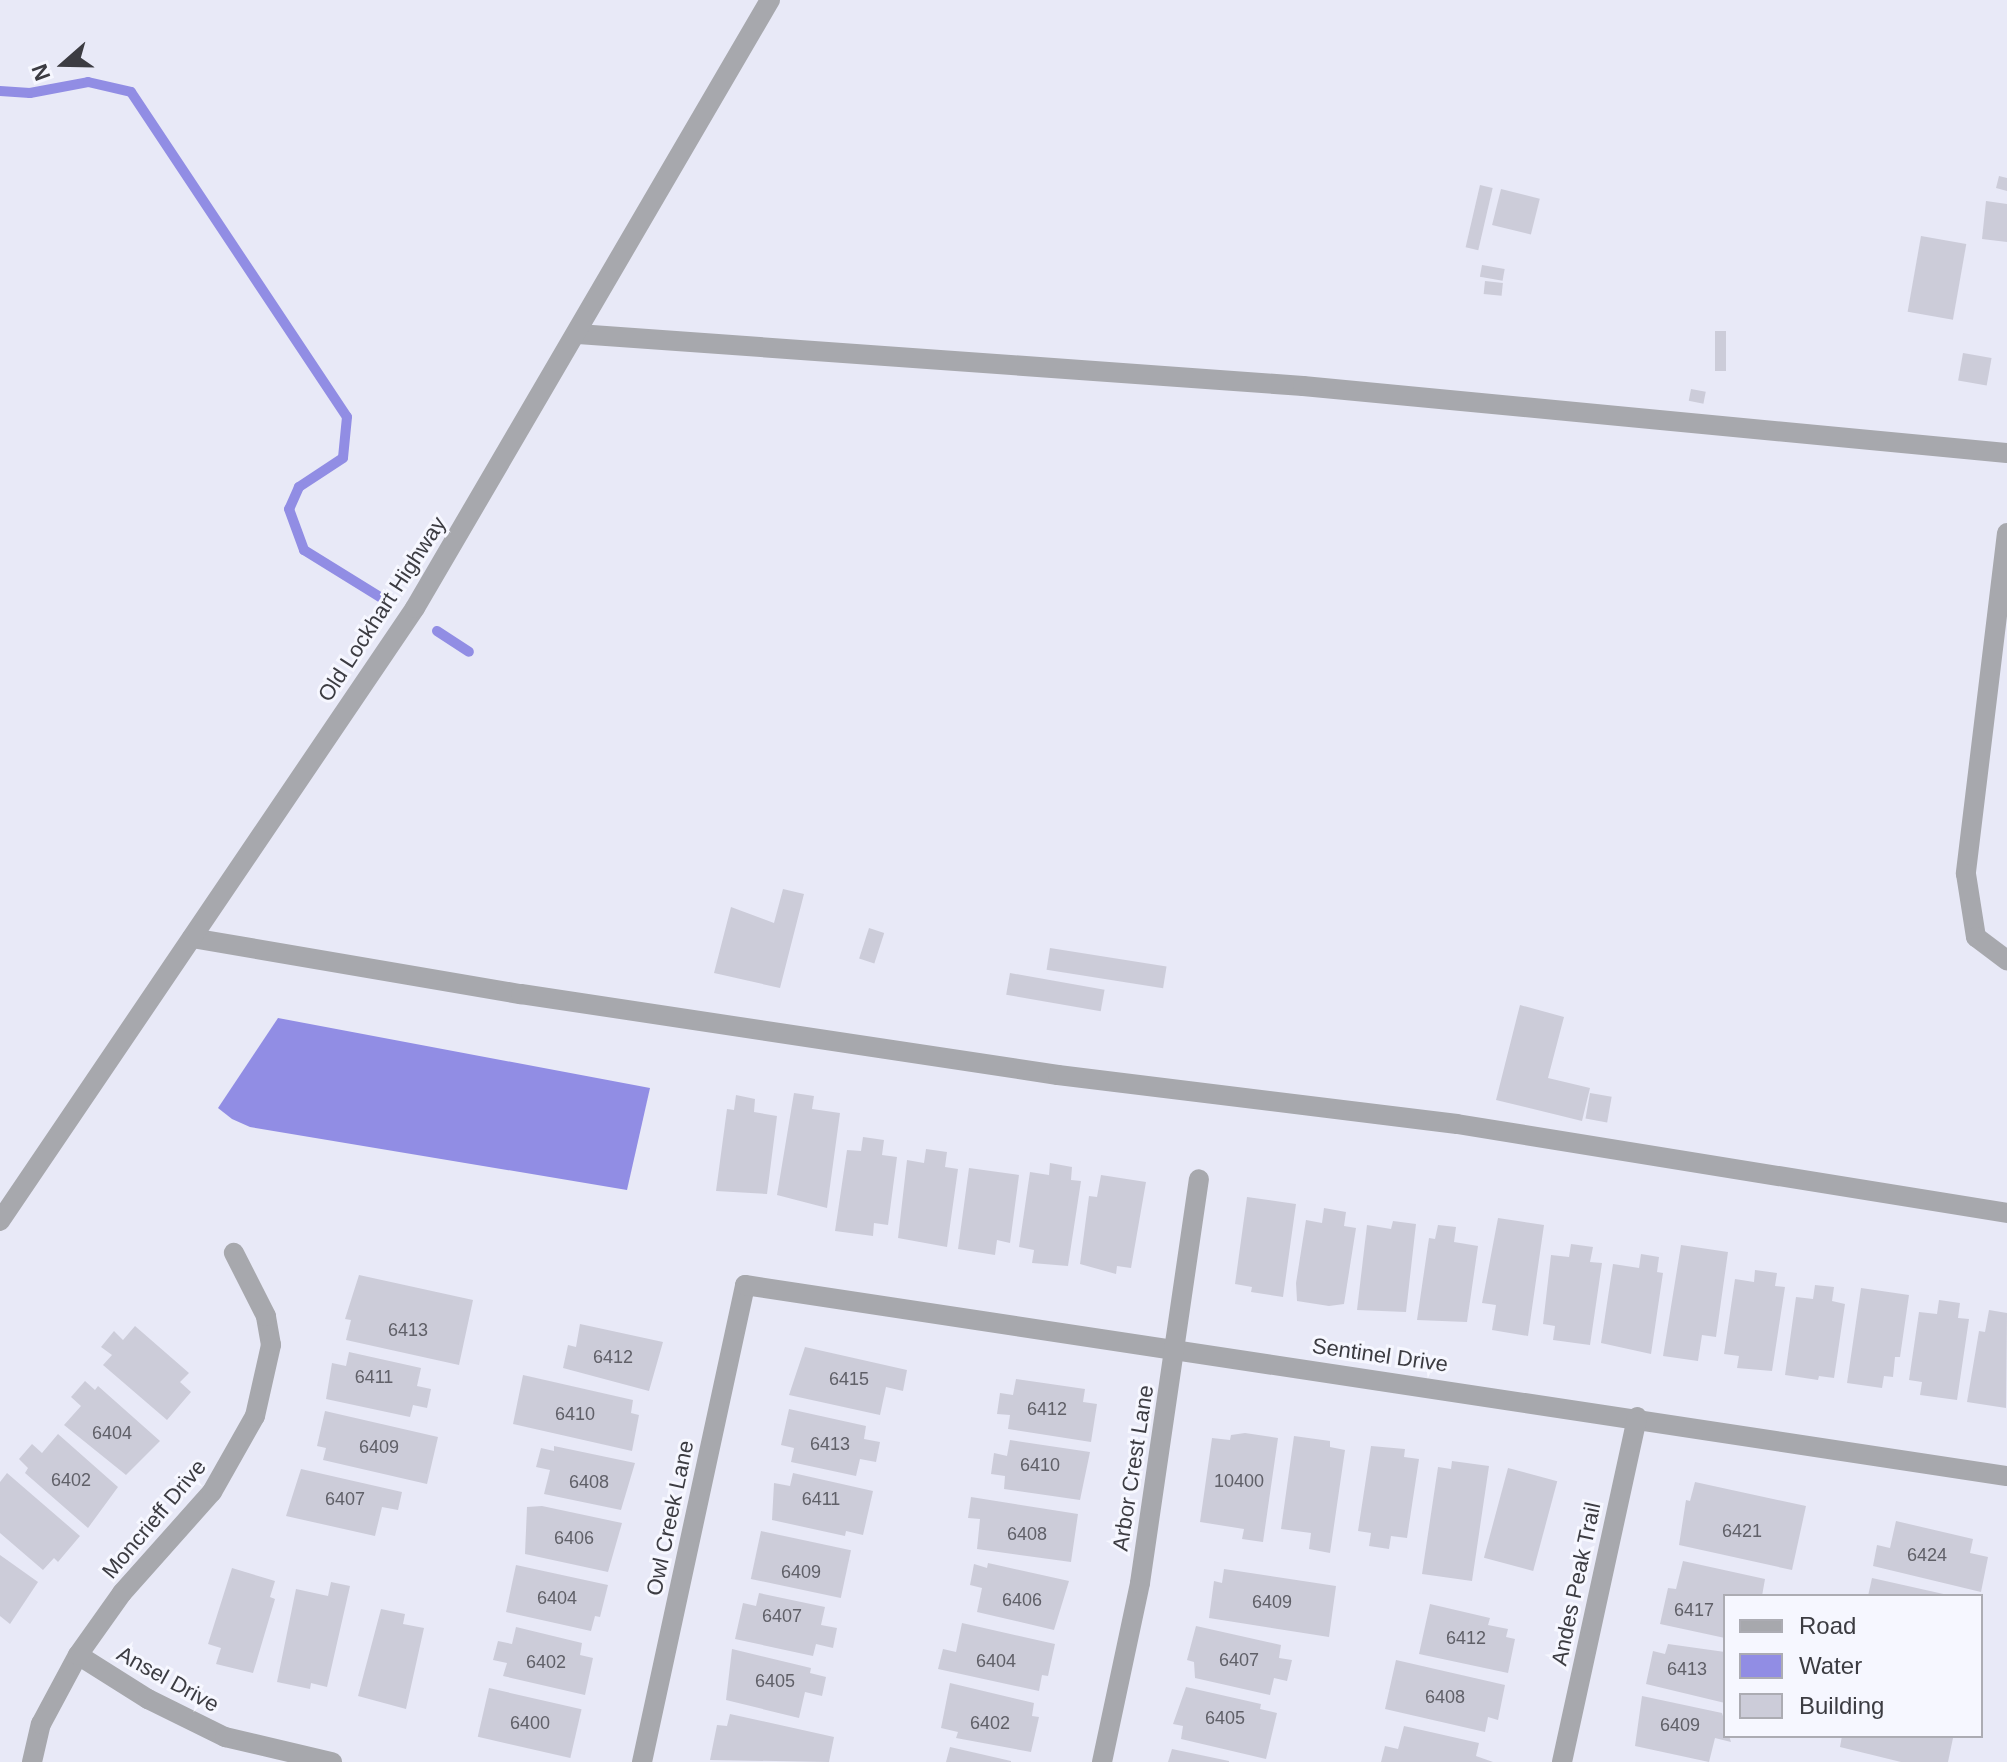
<!DOCTYPE html>
<style>
body{margin:0}
#map{position:relative;width:2007px;height:1762px;overflow:hidden;background:#e8e9f7;font-family:Helvetica,sans-serif}
div>[style]{position:absolute}
.water>*{inset:0;background:#918de4}
.stream>*{height:10px;margin:-5px;padding:0 5px;transform-origin:5px;border-radius:5px;background:#918de4}
.building>*{inset:0;background:#ccccd9;transform-origin:0 0}
.minor>*{height:20px;margin:-10px;padding:0 10px;transform-origin:10px;border-radius:10px;background:#a7a8ad}
span{translate:-50% -50%;white-space:nowrap;text-align:center;line-height:1.15;-webkit-text-stroke:6px #f6f7ff;paint-order:stroke}
.number-label{font-size:18px;color:#606068}
.number-label span{-webkit-text-stroke-width:0}
.street-label{font-size:22px;color:#3c3c42}
.legend{position:absolute;left:1723px;top:1594px;width:260px;height:144px;box-sizing:border-box;background:#f6f7ff;border:2px solid #acacb3;margin:0;padding:10px 14px;list-style:none;font-size:24px;color:#3c3c42}
.legend li{display:flex;align-items:center;gap:16px;height:40px}
.legend b{width:40px;border:2px solid #acacb3}
.north{position:absolute;left:24px;top:24px;width:80px;height:80px;-webkit-text-stroke:6px #f6f7ff;paint-order:stroke;rotate:250deg;font-size:22px;font-weight:700;line-height:32px;text-align:center;color:#3c3c42}
.north::after{content:'';display:block;margin:auto;width:28px;height:36px;background:#3c3c42;clip-path:polygon(50% 0,100% 100%,50% 72%,0 100%)}
</style>
<div id="map">
<div class="water">
<i style="clip-path:polygon(278px 1018px,650px 1088px,627px 1190px,250px 1127px,232px 1119px,218px 1108px)"></i>
</div>
<div class="stream">
<i style="left:0;top:91px;width:30px;rotate:4deg"></i>
<i style="left:30px;top:93px;width:59px;rotate:-10.7deg"></i>
<i style="left:88px;top:82px;width:44px;rotate:13.1deg"></i>
<i style="left:131px;top:92px;width:390px;rotate:56.4deg"></i>
<i style="left:347px;top:417px;width:41px;rotate:95.6deg"></i>
<i style="left:343px;top:458px;width:53px;rotate:146.6deg"></i>
<i style="left:299px;top:487px;width:24px;rotate:114deg"></i>
<i style="left:289px;top:509px;width:44px;rotate:69.9deg"></i>
<i style="left:304px;top:550px;width:95px;rotate:31.7deg"></i>
<i style="left:437px;top:631px;width:38px;rotate:33deg"></i>
</div>
<div class="building">
<i style="clip-path:polygon(1999px 176px,2007px 178px,2007px 191px,1996px 188px)"></i>
<i style="left:1480px;top:185px;width:13px;height:64px;rotate:13deg"></i>
<i style="left:1501px;top:189px;width:40px;height:37px;rotate:14deg"></i>
<i style="clip-path:polygon(1986px 201px,2007px 204px,2007px 242px,1982px 239px)"></i>
<i style="left:1921px;top:236px;width:46px;height:77px;rotate:10deg"></i>
<i style="left:1482px;top:265px;width:23px;height:12px;rotate:10deg"></i>
<i style="left:1485px;top:281px;width:18px;height:13px;rotate:6deg"></i>
<i style="left:1715px;top:331px;width:11px;height:40px"></i>
<i style="left:1963px;top:353px;width:29px;height:28px;rotate:10deg"></i>
<i style="left:1691px;top:389px;width:15px;height:12px;rotate:11deg"></i>
<i style="clip-path:polygon(783px 889px,804px 894px,780px 988px,714px 973px,731px 907px,774px 923px)"></i>
<i style="left:869px;top:928px;width:16px;height:32px;rotate:18deg"></i>
<i style="left:1050px;top:948px;width:118px;height:22px;rotate:9deg"></i>
<i style="left:1010px;top:973px;width:96px;height:22px;rotate:10deg"></i>
<i style="clip-path:polygon(1520px 1005px,1564px 1017px,1548px 1078px,1590px 1088px,1582px 1121px,1496px 1100px)"></i>
<i style="clip-path:polygon(794px 1093px,814px 1096px,812px 1109px,840px 1113px,827px 1208px,777px 1195px)"></i>
<i style="left:1590px;top:1093px;width:22px;height:26px;rotate:10deg"></i>
<i style="clip-path:polygon(736px 1095px,755px 1099px,754px 1112px,777px 1116px,767px 1194px,716px 1191px,727px 1109px,734px 1110px)"></i>
<i style="clip-path:polygon(863px 1137px,884px 1140px,882px 1155px,897px 1157px,888px 1225px,874px 1223px,873px 1236px,835px 1231px,847px 1150px,861px 1151px)"></i>
<i style="clip-path:polygon(926px 1149px,947px 1152px,945px 1167px,958px 1169px,947px 1247px,898px 1238px,907px 1160px,924px 1163px)"></i>
<i style="clip-path:polygon(1050px 1163px,1072px 1167px,1071px 1180px,1081px 1181px,1068px 1266px,1032px 1263px,1034px 1250px,1019px 1247px,1030px 1172px,1049px 1175px)"></i>
<i style="clip-path:polygon(969px 1168px,1019px 1175px,1010px 1243px,997px 1240px,995px 1255px,958px 1249px)"></i>
<i style="clip-path:polygon(1101px 1175px,1146px 1182px,1131px 1268px,1117px 1266px,1116px 1274px,1080px 1264px,1089px 1196px,1097px 1197px)"></i>
<i style="clip-path:polygon(1247px 1197px,1296px 1204px,1283px 1297px,1251px 1292px,1252px 1287px,1235px 1284px)"></i>
<i style="clip-path:polygon(1324px 1208px,1346px 1212px,1344px 1226px,1356px 1228px,1344px 1304px,1329px 1306px,1297px 1301px,1296px 1283px,1306px 1220px,1322px 1223px)"></i>
<i style="clip-path:polygon(1498px 1218px,1544px 1225px,1528px 1336px,1492px 1330px,1496px 1305px,1482px 1303px)"></i>
<i style="clip-path:polygon(1393px 1221px,1416px 1224px,1406px 1312px,1357px 1310px,1367px 1225px,1391px 1229px)"></i>
<i style="clip-path:polygon(1438px 1225px,1456px 1227px,1454px 1242px,1478px 1246px,1467px 1322px,1417px 1320px,1429px 1238px,1435px 1239px)"></i>
<i style="clip-path:polygon(1571px 1244px,1593px 1247px,1590px 1262px,1602px 1263px,1590px 1345px,1553px 1340px,1555px 1326px,1543px 1324px,1551px 1255px,1569px 1257px)"></i>
<i style="clip-path:polygon(1681px 1245px,1728px 1252px,1716px 1337px,1702px 1335px,1698px 1361px,1663px 1356px)"></i>
<i style="clip-path:polygon(1641px 1254px,1659px 1257px,1657px 1272px,1663px 1273px,1651px 1354px,1601px 1343px,1613px 1264px,1639px 1268px)"></i>
<i style="clip-path:polygon(1755px 1270px,1777px 1273px,1775px 1286px,1785px 1287px,1772px 1371px,1737px 1368px,1739px 1356px,1724px 1354px,1735px 1279px,1754px 1282px)"></i>
<i style="clip-path:polygon(359px 1275px,473px 1300px,459px 1365px,346px 1340px,351px 1320px,345px 1319px)"></i>
<i style="clip-path:polygon(1815px 1285px,1834px 1287px,1832px 1301px,1845px 1304px,1834px 1378px,1819px 1376px,1818px 1380px,1785px 1375px,1796px 1297px,1813px 1299px)"></i>
<i style="clip-path:polygon(1861px 1288px,1909px 1295px,1900px 1357px,1895px 1357px,1893px 1377px,1884px 1376px,1882px 1388px,1847px 1383px)"></i>
<i style="clip-path:polygon(1939px 1300px,1960px 1303px,1958px 1318px,1969px 1319px,1957px 1400px,1920px 1395px,1922px 1382px,1909px 1380px,1919px 1312px,1937px 1314px)"></i>
<i style="clip-path:polygon(1989px 1310px,2007px 1313px,2006px 1408px,1967px 1402px,1979px 1331px,1985px 1332px)"></i>
<i style="clip-path:polygon(580px 1324px,663px 1342px,649px 1391px,563px 1368px,568px 1345px,576px 1347px)"></i>
<i style="clip-path:polygon(135px 1326px,189px 1373px,180px 1382px,191px 1392px,167px 1420px,103px 1365px,112px 1355px,101px 1347px,114px 1331px,123px 1340px)"></i>
<i style="clip-path:polygon(805px 1347px,907px 1370px,903px 1391px,886px 1387px,880px 1415px,789px 1395px)"></i>
<i style="clip-path:polygon(349px 1352px,421px 1368px,417px 1386px,431px 1389px,427px 1408px,413px 1405px,410px 1417px,326px 1399px,332px 1363px,346px 1366px)"></i>
<i style="clip-path:polygon(523px 1375px,633px 1400px,631px 1413px,639px 1415px,632px 1451px,513px 1424px)"></i>
<i style="clip-path:polygon(1016px 1379px,1085px 1389px,1083px 1402px,1097px 1404px,1091px 1442px,1008px 1429px,1010px 1415px,997px 1414px,1000px 1393px,1013px 1395px)"></i>
<i style="clip-path:polygon(85px 1381px,95px 1390px,98px 1386px,160px 1441px,126px 1475px,64px 1425px,81px 1406px,71px 1397px)"></i>
<i style="clip-path:polygon(789px 1409px,866px 1426px,864px 1439px,880px 1442px,876px 1462px,860px 1459px,856px 1476px,791px 1462px,794px 1448px,781px 1445px)"></i>
<i style="clip-path:polygon(325px 1411px,438px 1437px,427px 1484px,323px 1460px,326px 1448px,317px 1446px)"></i>
<i style="clip-path:polygon(1245px 1433px,1278px 1438px,1263px 1542px,1242px 1539px,1244px 1529px,1200px 1522px,1212px 1438px,1230px 1440px,1231px 1435px)"></i>
<i style="clip-path:polygon(58px 1434px,118px 1487px,88px 1528px,25px 1473px,28px 1468px,19px 1459px,32px 1444px,42px 1453px)"></i>
<i style="clip-path:polygon(1294px 1436px,1330px 1441px,1330px 1447px,1345px 1450px,1330px 1553px,1309px 1549px,1311px 1533px,1281px 1529px)"></i>
<i style="clip-path:polygon(1010px 1440px,1090px 1452px,1080px 1500px,1004px 1489px,1005px 1476px,991px 1474px,994px 1453px,1007px 1456px)"></i>
<i style="clip-path:polygon(554px 1446px,635px 1463px,621px 1510px,544px 1494px,550px 1470px,536px 1467px,541px 1448px,554px 1451px)"></i>
<i style="clip-path:polygon(1371px 1446px,1405px 1449px,1404px 1457px,1419px 1459px,1407px 1538px,1391px 1536px,1389px 1549px,1369px 1546px,1371px 1533px,1358px 1531px)"></i>
<i style="clip-path:polygon(1452px 1461px,1489px 1466px,1472px 1581px,1422px 1574px,1438px 1467px,1451px 1469px)"></i>
<i style="left:1508px;top:1468px;width:51px;height:93px;rotate:15deg"></i>
<i style="clip-path:polygon(301px 1469px,402px 1492px,398px 1510px,382px 1507px,375px 1536px,286px 1516px)"></i>
<i style="clip-path:polygon(7px 1473px,80px 1536px,58px 1562px,54px 1558px,43px 1570px,0 1533px,0 1482px)"></i>
<i style="clip-path:polygon(793px 1473px,873px 1491px,863px 1535px,846px 1531px,845px 1536px,772px 1520px,774px 1483px,790px 1486px)"></i>
<i style="clip-path:polygon(1695px 1482px,1806px 1506px,1792px 1570px,1679px 1545px,1686px 1500px,1690px 1501px)"></i>
<i style="clip-path:polygon(971px 1497px,1078px 1514px,1071px 1562px,977px 1549px,980px 1519px,968px 1518px)"></i>
<i style="clip-path:polygon(542px 1506px,622px 1523px,608px 1572px,525px 1554px,527px 1507px)"></i>
<i style="clip-path:polygon(1896px 1521px,1973px 1539px,1970px 1553px,1988px 1557px,1981px 1592px,1873px 1566px,1877px 1545px,1890px 1548px)"></i>
<i style="left:761px;top:1531px;width:92px;height:49px;rotate:12deg"></i>
<i style="clip-path:polygon(0 1555px,38px 1582px,10px 1624px,0 1616px)"></i>
<i style="clip-path:polygon(1683px 1561px,1765px 1579px,1762px 1596px,1725px 1596px,1725px 1638px,1660px 1624px,1668px 1588px,1676px 1589px)"></i>
<i style="clip-path:polygon(988px 1563px,1069px 1581px,1054px 1630px,977px 1612px,982px 1588px,970px 1585px,974px 1564px,987px 1568px)"></i>
<i style="clip-path:polygon(516px 1565px,608px 1585px,600px 1617px,595px 1616px,591px 1631px,506px 1612px)"></i>
<i style="clip-path:polygon(232px 1568px,275px 1581px,270px 1597px,275px 1599px,253px 1673px,216px 1664px,221px 1648px,208px 1644px)"></i>
<i style="clip-path:polygon(1224px 1569px,1336px 1586px,1329px 1637px,1209px 1618px,1214px 1581px,1222px 1583px)"></i>
<i style="clip-path:polygon(1872px 1578px,1948px 1595px,1948px 1596px,1868px 1596px)"></i>
<i style="clip-path:polygon(331px 1582px,350px 1586px,327px 1687px,311px 1683px,310px 1689px,277px 1682px,296px 1589px,328px 1596px)"></i>
<i style="clip-path:polygon(759px 1593px,825px 1607px,821px 1625px,837px 1628px,833px 1648px,816px 1644px,813px 1656px,735px 1639px,743px 1603px,756px 1606px)"></i>
<i style="clip-path:polygon(1430px 1604px,1490px 1618px,1488px 1625px,1508px 1629px,1506px 1637px,1515px 1639px,1508px 1673px,1419px 1654px)"></i>
<i style="clip-path:polygon(381px 1609px,405px 1614px,403px 1624px,424px 1628px,406px 1709px,358px 1696px)"></i>
<i style="clip-path:polygon(962px 1623px,1055px 1644px,1048px 1676px,1042px 1675px,1039px 1691px,938px 1669px,943px 1649px,956px 1652px)"></i>
<i style="clip-path:polygon(1196px 1626px,1281px 1645px,1279px 1658px,1292px 1660px,1287px 1681px,1274px 1678px,1270px 1695px,1195px 1678px,1194px 1662px,1187px 1660px)"></i>
<i style="clip-path:polygon(516px 1627px,582px 1643px,580px 1655px,593px 1658px,585px 1695px,503px 1676px,507px 1663px,493px 1660px,498px 1641px,512px 1644px)"></i>
<i style="clip-path:polygon(1668px 1644px,1725px 1652px,1725px 1703px,1646px 1684px,1653px 1651px,1665px 1654px)"></i>
<i style="clip-path:polygon(732px 1649px,811px 1668px,810px 1673px,826px 1677px,822px 1696px,805px 1692px,799px 1718px,726px 1700px)"></i>
<i style="clip-path:polygon(1396px 1660px,1505px 1685px,1498px 1720px,1488px 1717px,1485px 1732px,1385px 1709px)"></i>
<i style="clip-path:polygon(950px 1683px,1034px 1703px,1032px 1716px,1039px 1717px,1031px 1752px,956px 1738px,958px 1732px,941px 1728px)"></i>
<i style="clip-path:polygon(1186px 1687px,1261px 1704px,1260px 1709px,1277px 1713px,1266px 1759px,1181px 1739px,1183px 1726px,1173px 1724px)"></i>
<i style="left:489px;top:1688px;width:95px;height:50px;rotate:13deg"></i>
<i style="clip-path:polygon(1642px 1696px,1722px 1713px,1731px 1742px,1715px 1738px,1709px 1762px,1635px 1746px)"></i>
<i style="clip-path:polygon(730px 1714px,834px 1737px,829px 1762px,710px 1760px,717px 1725px,727px 1726px)"></i>
<i style="clip-path:polygon(1404px 1726px,1479px 1743px,1476px 1756px,1493px 1762px,1381px 1762px,1385px 1746px,1398px 1749px)"></i>
<i style="clip-path:polygon(1842px 1736px,1945px 1736px,1953px 1738px,1948px 1762px,1901px 1762px,1840px 1747px)"></i>
<i style="clip-path:polygon(950px 1747px,1011px 1761px,1011px 1762px,946px 1762px)"></i>
<i style="clip-path:polygon(1172px 1749px,1229px 1761px,1229px 1762px,1168px 1762px)"></i>
</div>
<div class="minor">
<i style="left:578px;top:334px;width:727px;rotate:4.1deg"></i>
<i style="left:1303px;top:386px;width:707px;rotate:5.44deg"></i>
<i style="left:2007px;top:533px;width:343px;rotate:96.9deg"></i>
<i style="left:1966px;top:874px;width:64px;rotate:81deg"></i>
<i style="left:1976px;top:937px;width:39px;rotate:37deg"></i>
<i style="left:192px;top:938px;width:334px;rotate:9.7deg"></i>
<i style="left:521px;top:994px;width:543px;rotate:8.58deg"></i>
<i style="left:1058px;top:1075px;width:402px;rotate:7deg"></i>
<i style="left:1457px;top:1124px;width:557px;rotate:9.19deg"></i>
<i style="left:0;top:1221px;width:740px;rotate:-55.9deg"></i>
<i style="left:415px;top:608px;width:704px;rotate:-59.72deg"></i>
<i style="left:78px;top:1655px;width:83px;rotate:32.2deg"></i>
<i style="left:148px;top:1699px;width:86px;rotate:26.3deg"></i>
<i style="left:225px;top:1737px;width:110px;rotate:13.2deg"></i>
<i style="left:32px;top:1762px;width:39px;rotate:-77deg"></i>
<i style="left:41px;top:1724px;width:78px;rotate:-61.8deg"></i>
<i style="left:78px;top:1655px;width:76px;rotate:-54.6deg"></i>
<i style="left:122px;top:1593px;width:135px;rotate:-48.3deg"></i>
<i style="left:212px;top:1492px;width:87px;rotate:-60.5deg"></i>
<i style="left:255px;top:1416px;width:73px;rotate:-77.3deg"></i>
<i style="left:271px;top:1345px;width:29px;rotate:-100deg"></i>
<i style="left:266px;top:1316px;width:71px;rotate:-116.9deg"></i>
<i style="left:642px;top:1762px;width:488px;rotate:-77.8deg"></i>
<i style="left:745px;top:1285px;width:1276px;rotate:8.61deg"></i>
<i style="left:1102px;top:1762px;width:183px;rotate:-78deg"></i>
<i style="left:1140px;top:1583px;width:408px;rotate:-81.7deg"></i>
<i style="left:1562px;top:1762px;width:353px;rotate:-77.7deg"></i>
</div>
<div class="number-label">
<span style="left:408px;top:1330px">6413</span>
<span style="left:613px;top:1357px">6412</span>
<span style="left:374px;top:1377px">6411</span>
<span style="left:849px;top:1379px">6415</span>
<span style="left:1047px;top:1409px">6412</span>
<span style="left:575px;top:1414px">6410</span>
<span style="left:112px;top:1433px">6404</span>
<span style="left:830px;top:1444px">6413</span>
<span style="left:379px;top:1447px">6409</span>
<span style="left:1040px;top:1465px">6410</span>
<span style="left:71px;top:1480px">6402</span>
<span style="left:1239px;top:1481px">10400</span>
<span style="left:589px;top:1482px">6408</span>
<span style="left:345px;top:1499px">6407</span>
<span style="left:821px;top:1499px">6411</span>
<span style="left:1742px;top:1531px">6421</span>
<span style="left:1027px;top:1534px">6408</span>
<span style="left:574px;top:1538px">6406</span>
<span style="left:1927px;top:1555px">6424</span>
<span style="left:801px;top:1572px">6409</span>
<span style="left:557px;top:1598px">6404</span>
<span style="left:1022px;top:1600px">6406</span>
<span style="left:1272px;top:1602px">6409</span>
<span style="left:1694px;top:1610px">6417</span>
<span style="left:782px;top:1616px">6407</span>
<span style="left:1466px;top:1638px">6412</span>
<span style="left:1239px;top:1660px">6407</span>
<span style="left:996px;top:1661px">6404</span>
<span style="left:546px;top:1662px">6402</span>
<span style="left:1687px;top:1669px">6413</span>
<span style="left:775px;top:1681px">6405</span>
<span style="left:1445px;top:1697px">6408</span>
<span style="left:1225px;top:1718px">6405</span>
<span style="left:530px;top:1723px">6400</span>
<span style="left:990px;top:1723px">6402</span>
<span style="left:1680px;top:1725px">6409</span>
</div>
<div class="street-label">
<span style="left:382px;top:609px;rotate:-57deg">Old Lockhart Highway</span>
<span style="left:1380px;top:1355px;rotate:8deg">Sentinel Drive</span>
<span style="left:1133px;top:1468px;rotate:-81deg">Arbor Crest Lane</span>
<span style="left:670px;top:1518px;rotate:-78deg">Owl Creek Lane</span>
<span style="left:154px;top:1519px;rotate:-50deg">Moncrieff Drive</span>
<span style="left:1576px;top:1584px;rotate:-78deg">Andes Peak Trail</span>
<span style="left:168px;top:1679px;rotate:29deg">Ansel Drive</span>
</div>
<ul class="legend">
<li><b style="height:10px;background:#a7a8ad"></b>Road</li>
<li><b style="height:22px;background:#918de4"></b>Water</li>
<li><b style="height:22px;background:#ccccd9"></b>Building</li>
</ul>
<div class="north">N</div>
</div>
